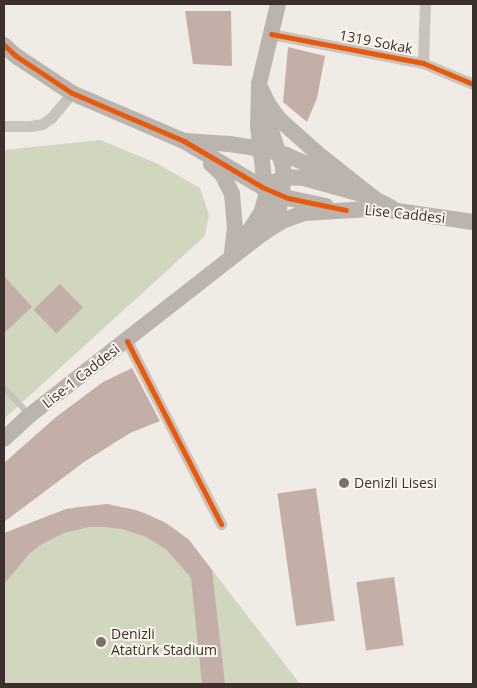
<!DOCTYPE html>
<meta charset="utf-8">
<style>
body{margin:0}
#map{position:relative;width:477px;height:688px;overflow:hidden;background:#f0ebe5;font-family:"Open Sans",sans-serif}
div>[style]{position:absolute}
.green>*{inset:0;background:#d1d6bf}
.building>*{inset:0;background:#c3afa7;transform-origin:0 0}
.lane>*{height:5.5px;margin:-2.75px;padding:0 2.75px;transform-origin:2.75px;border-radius:2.75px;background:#c9c3be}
.street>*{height:11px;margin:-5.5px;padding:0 5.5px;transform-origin:5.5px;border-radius:5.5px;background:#c9c3be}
.secondary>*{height:16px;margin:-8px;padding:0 8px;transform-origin:8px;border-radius:8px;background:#bab3ae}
.cycleway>*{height:5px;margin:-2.5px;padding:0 2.5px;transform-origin:2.5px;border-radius:2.5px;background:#e8590c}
.dots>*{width:14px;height:14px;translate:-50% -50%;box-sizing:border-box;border:2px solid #fbf5ee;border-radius:50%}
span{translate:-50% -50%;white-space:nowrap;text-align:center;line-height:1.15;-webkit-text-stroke:4px #fbf5ee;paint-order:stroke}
.street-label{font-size:14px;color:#3b302b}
.poi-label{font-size:14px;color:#3b302b}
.left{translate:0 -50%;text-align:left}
.frame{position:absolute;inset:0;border:5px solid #3b302b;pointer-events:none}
</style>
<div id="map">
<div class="green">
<i style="clip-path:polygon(100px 140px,156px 163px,200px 188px,209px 215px,205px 236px,4px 419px,4px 150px)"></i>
<i style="clip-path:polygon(107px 504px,146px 513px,173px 527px,189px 540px,300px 684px,4px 684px,4px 547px,14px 537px,47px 516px,76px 507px)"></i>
</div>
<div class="building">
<i style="clip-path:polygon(185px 11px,231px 11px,232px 66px,193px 64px)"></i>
<i style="clip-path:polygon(288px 47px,325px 56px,317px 98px,307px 122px,283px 102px)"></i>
<i style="clip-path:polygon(4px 276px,32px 307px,4px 333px)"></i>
<i style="left:60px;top:284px;width:33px;height:37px;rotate:46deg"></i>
<i style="clip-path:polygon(132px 368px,160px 421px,130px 433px,84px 462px,4px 522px,4px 463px,56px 417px,103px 382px)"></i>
<i style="left:316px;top:488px;width:134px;height:39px;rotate:82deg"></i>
<i style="clip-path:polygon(107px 504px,136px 510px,164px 522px,189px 540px,212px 570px,225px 684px,202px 684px,191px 578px,167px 550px,146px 537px,122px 529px,105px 527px,89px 527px,64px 533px,42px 544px,29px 554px,4px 584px,4px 533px,66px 509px)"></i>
<i style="left:394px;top:577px;width:69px;height:38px;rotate:82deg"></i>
</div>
<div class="lane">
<i style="left:4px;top:388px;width:36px;rotate:46deg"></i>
</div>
<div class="street">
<i style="left:271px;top:34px;width:155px;rotate:10.8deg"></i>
<i style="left:423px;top:63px;width:54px;rotate:22.8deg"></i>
<i style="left:423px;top:63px;width:59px;rotate:-88.1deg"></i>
<i style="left:4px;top:126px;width:26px"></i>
<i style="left:30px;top:126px;width:12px;rotate:-9deg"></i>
<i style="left:42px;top:124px;width:11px;rotate:-34deg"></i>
<i style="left:51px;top:118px;width:33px;rotate:-50deg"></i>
<i style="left:127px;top:341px;width:206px;rotate:62.8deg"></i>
</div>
<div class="secondary">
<i style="left:4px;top:45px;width:16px;rotate:43deg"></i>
<i style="left:16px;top:56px;width:67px;rotate:33.5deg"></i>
<i style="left:72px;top:93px;width:122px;rotate:23.2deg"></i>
<i style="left:184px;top:141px;width:91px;rotate:30.5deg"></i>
<i style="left:262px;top:187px;width:28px;rotate:23deg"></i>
<i style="left:288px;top:198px;width:39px;rotate:12deg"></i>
<i style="left:261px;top:89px;width:14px;rotate:65deg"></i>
<i style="left:267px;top:102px;width:21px;rotate:55deg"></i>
<i style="left:279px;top:119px;width:51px;rotate:41.8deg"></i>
<i style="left:317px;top:153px;width:74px;rotate:38.4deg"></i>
<i style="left:375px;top:199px;width:19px;rotate:28deg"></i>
<i style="left:266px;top:116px;width:53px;rotate:71.2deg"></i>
<i style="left:283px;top:166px;width:11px;rotate:85deg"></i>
<i style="left:284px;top:177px;width:31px;rotate:99deg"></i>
<i style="left:279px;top:208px;width:24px;rotate:120deg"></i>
<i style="left:186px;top:141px;width:44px;rotate:3.9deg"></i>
<i style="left:230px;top:144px;width:31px;rotate:9deg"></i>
<i style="left:261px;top:149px;width:26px;rotate:13deg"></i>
<i style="left:286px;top:155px;width:56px;rotate:22.9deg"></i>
<i style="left:211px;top:164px;width:15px;rotate:42deg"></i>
<i style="left:222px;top:174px;width:22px;rotate:63deg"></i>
<i style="left:232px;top:194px;width:34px;rotate:85deg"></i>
<i style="left:235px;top:228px;width:26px;rotate:97deg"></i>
<i style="left:275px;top:182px;width:10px;rotate:-29deg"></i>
<i style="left:284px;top:177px;width:20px;rotate:3deg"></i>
<i style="left:304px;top:178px;width:62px;rotate:15.8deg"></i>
<i style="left:239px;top:247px;width:40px;rotate:-57.1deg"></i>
<i style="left:261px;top:213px;width:17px;rotate:-73deg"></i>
<i style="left:266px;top:197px;width:71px;rotate:-96.4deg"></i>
<i style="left:258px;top:126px;width:42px;rotate:-88.6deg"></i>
<i style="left:259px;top:84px;width:82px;rotate:-76.6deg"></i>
<i style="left:4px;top:439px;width:35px;rotate:-43deg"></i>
<i style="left:30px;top:415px;width:294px;rotate:-38deg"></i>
<i style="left:262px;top:234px;width:24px;rotate:-33deg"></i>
<i style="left:282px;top:221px;width:23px;rotate:-20deg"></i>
<i style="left:304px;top:213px;width:65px;rotate:-3.5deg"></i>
<i style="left:369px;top:209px;width:28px;rotate:4deg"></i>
<i style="left:397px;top:211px;width:77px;rotate:8.2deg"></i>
</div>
<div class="cycleway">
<i style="left:271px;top:34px;width:155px;rotate:10.8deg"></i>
<i style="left:423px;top:63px;width:54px;rotate:22.8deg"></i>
<i style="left:4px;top:45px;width:16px;rotate:43deg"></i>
<i style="left:16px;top:56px;width:67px;rotate:33.5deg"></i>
<i style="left:72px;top:93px;width:122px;rotate:23.2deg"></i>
<i style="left:184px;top:141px;width:91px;rotate:30.5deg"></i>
<i style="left:262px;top:187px;width:28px;rotate:23deg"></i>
<i style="left:288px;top:198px;width:59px;rotate:11.7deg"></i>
<i style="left:127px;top:341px;width:206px;rotate:62.8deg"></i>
</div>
<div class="dots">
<i style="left:344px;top:483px;background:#7a716c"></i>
<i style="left:101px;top:642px;background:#7a716c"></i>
</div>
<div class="street-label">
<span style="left:376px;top:42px;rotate:11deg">1319 Sokak</span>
<span style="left:405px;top:214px;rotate:6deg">Lise Caddesi</span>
<span style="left:81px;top:376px;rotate:-38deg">Lise-1 Caddesi</span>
</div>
<div class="poi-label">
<span class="left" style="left:354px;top:483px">Denizli Lisesi</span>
<span class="left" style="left:111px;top:642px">Denizli<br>Atatürk Stadium</span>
</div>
<div class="frame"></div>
</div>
